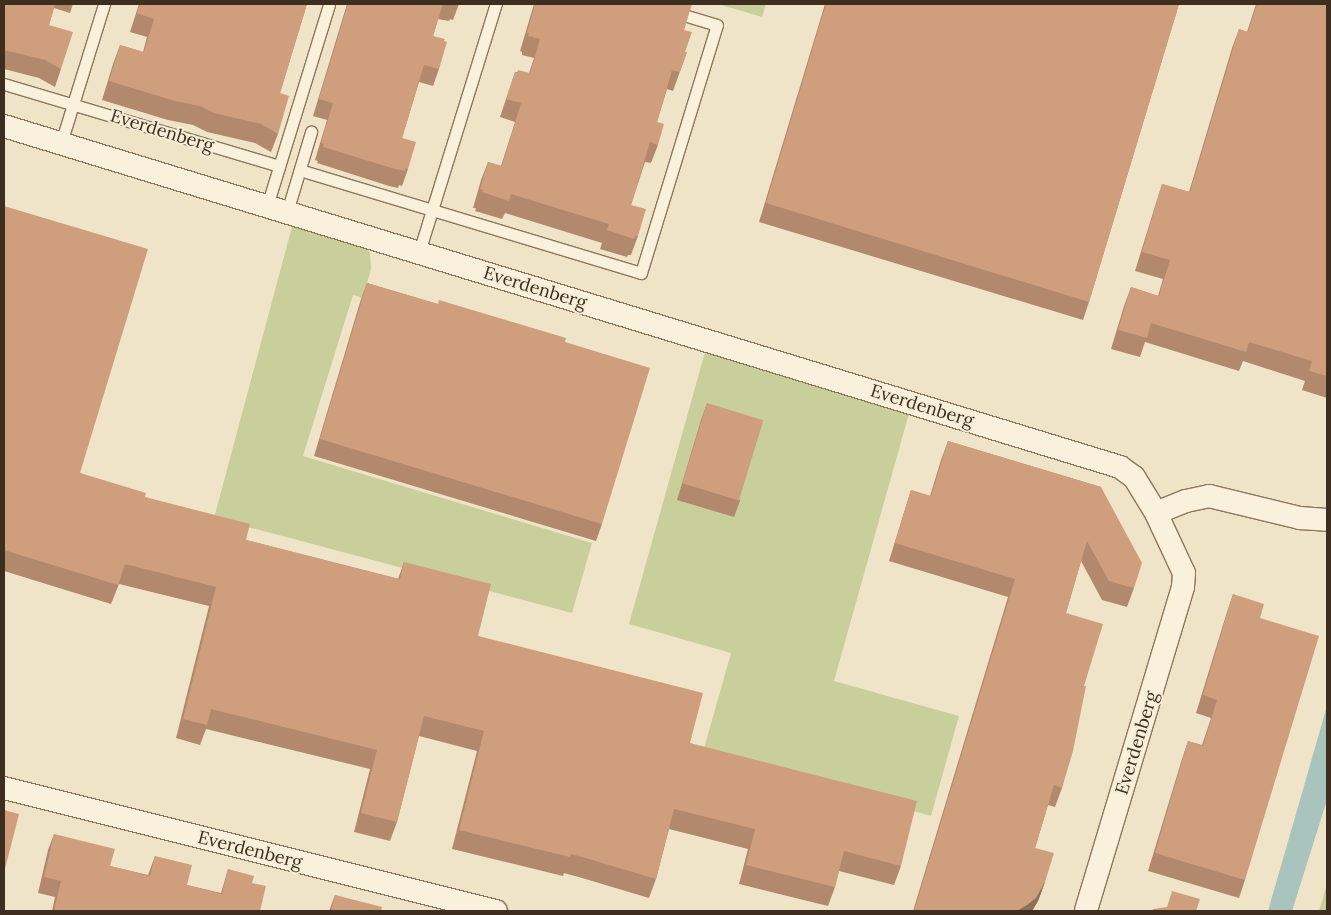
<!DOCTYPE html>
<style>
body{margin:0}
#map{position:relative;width:1331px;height:915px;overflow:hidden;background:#f0e4c8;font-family:Lora,serif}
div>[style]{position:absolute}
.green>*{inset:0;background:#c9cf9b}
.water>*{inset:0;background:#a9c4bc}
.roads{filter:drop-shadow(1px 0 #8d765c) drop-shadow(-1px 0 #8d765c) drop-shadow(0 1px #8d765c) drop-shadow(0 -1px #8d765c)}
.lane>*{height:11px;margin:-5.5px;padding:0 5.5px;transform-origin:5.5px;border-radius:5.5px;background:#faf1dc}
.street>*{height:22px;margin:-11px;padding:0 11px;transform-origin:11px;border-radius:11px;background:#faf1dc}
.wall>*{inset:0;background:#b2896c}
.shaded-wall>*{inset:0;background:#916f58}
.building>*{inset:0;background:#cf9f7d;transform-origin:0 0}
span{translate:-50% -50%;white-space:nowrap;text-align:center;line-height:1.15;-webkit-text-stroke:4px #f7eed8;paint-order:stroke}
.street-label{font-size:18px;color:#3d2e20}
.frame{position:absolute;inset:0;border:5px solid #3d2e20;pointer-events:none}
</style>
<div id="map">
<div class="green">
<i style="clip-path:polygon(718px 4px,766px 4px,762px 17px)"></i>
<i style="clip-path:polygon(293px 223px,366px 246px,370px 253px,371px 269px,363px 298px,353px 295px,303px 456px,592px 543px,572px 613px,214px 518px)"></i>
<i style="clip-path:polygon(705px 352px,910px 410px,834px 681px,959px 716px,931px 816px,703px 752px,731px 653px,629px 624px)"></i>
<i style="clip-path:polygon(1327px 884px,1327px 911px,1319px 911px)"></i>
</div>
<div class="water">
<i style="clip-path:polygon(1327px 706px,1327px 800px,1292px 911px,1268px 911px)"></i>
</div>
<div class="roads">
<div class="lane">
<i style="left:4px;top:84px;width:287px;rotate:16.6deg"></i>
<i style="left:61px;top:143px;width:145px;rotate:-72.8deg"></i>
<i style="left:300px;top:170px;width:356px;rotate:16.8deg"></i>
<i style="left:641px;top:273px;width:259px;rotate:-73deg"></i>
<i style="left:717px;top:25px;width:73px;rotate:-163.3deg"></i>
<i style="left:267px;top:206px;width:211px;rotate:-72.9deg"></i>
<i style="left:287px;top:212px;width:84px;rotate:-73.3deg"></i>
<i style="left:419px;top:252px;width:260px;rotate:-72.8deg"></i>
</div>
<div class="street">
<i style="left:4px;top:126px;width:1167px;rotate:16.99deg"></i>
<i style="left:1120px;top:467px;width:17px;rotate:36deg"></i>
<i style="left:1134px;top:477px;width:42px;rotate:58.6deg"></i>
<i style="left:1156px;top:513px;width:66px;rotate:65deg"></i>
<i style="left:1184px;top:573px;width:14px;rotate:94deg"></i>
<i style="left:1183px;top:587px;width:338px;rotate:106.7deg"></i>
<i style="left:1156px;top:513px;width:32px;rotate:-22deg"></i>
<i style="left:1186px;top:501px;width:24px;rotate:-12deg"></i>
<i style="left:1209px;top:496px;width:94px;rotate:13.6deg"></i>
<i style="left:1300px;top:518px;width:27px;rotate:4deg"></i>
<i style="left:4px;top:788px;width:507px;rotate:14.04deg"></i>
</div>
</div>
<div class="wall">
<i style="clip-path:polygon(4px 4px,73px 4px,70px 13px,54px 8px,49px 25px,61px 69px,55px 87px,39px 78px,4px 69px)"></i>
<i style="clip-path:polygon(139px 4px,307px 4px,280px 93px,278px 134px,271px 152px,255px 143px,207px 132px,193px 125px,168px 120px,102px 100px,113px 64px,120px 45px,143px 52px,147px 37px,130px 32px)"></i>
<i style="clip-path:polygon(347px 4px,459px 4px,453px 20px,450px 19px,449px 21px,438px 19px,433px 36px,444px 41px,439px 69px,433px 86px,419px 82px,402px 138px,408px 169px,402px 186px,399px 185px,398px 188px,389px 186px,317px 163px,318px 161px,315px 160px,327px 120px,313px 116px)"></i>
<i style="clip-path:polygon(534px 4px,690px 4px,684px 30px,685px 52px,687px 52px,673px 91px,667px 89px,657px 122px,658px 145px,651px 163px,645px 162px,631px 205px,638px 236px,631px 255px,628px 255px,627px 257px,600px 249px,602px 243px,505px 213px,502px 219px,475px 211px,476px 208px,473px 208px,481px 180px,488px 162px,501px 166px,515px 122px,500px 117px,515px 72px,529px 73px,534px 58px,522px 55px,522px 52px,520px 51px)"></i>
<i style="clip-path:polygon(825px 4px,1179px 4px,1089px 302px,1083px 320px,759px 222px)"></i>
<i style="clip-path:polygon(1256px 4px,1327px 4px,1327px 398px,1302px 390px,1305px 381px,1243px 361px,1239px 371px,1145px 342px,1140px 357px,1111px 349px,1124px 306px,1131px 287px,1158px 296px,1163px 279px,1135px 271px,1156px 203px,1162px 184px,1189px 192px,1232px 48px,1239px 29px,1247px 32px)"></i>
<i style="clip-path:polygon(4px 206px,80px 473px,145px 497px,246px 540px,398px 579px,404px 562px,478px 636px,690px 743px,901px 866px,894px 885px,839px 871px,835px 887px,828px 906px,739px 884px,748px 849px,669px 829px,656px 879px,649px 898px,582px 878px,564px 873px,563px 876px,452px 849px,477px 751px,419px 736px,397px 822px,390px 841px,354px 832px,370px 769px,206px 729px,200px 745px,176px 738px,209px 606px,119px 584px,111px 604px,4px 571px)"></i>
<i style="clip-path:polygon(367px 283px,565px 342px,602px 524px,596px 541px,314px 456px,361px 299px)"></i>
<i style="clip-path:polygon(707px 403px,740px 501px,734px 517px,677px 500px,701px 420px)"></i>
<i style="clip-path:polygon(948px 441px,1101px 487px,1134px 588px,1127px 607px,1102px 600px,1081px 561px,1066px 613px,1084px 686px,1062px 788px,1055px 807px,1048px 805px,1035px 848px,1045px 882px,1038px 901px,1032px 911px,913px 911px,1008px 597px,889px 561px,905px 509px,911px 490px,930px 496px,941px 460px)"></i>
<i style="clip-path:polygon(1233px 594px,1260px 618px,1245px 880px,1239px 898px,1148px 871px,1182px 759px,1188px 741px,1202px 745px,1211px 718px,1196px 713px,1227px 612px)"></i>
<i style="clip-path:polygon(54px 834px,110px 866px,148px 875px,155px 856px,187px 885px,221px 893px,228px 869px,252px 883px,260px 911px,52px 911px,55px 897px,38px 893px,48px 850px)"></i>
<i style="clip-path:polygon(335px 895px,381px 911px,329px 911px)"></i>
</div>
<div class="shaded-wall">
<i style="clip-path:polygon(1045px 882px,1038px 901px,1032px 911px,1017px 911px)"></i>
</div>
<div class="building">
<i style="clip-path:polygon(4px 4px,55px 4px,49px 25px,73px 32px,61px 69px,45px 60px,4px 50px)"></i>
<i style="clip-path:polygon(140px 4px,307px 4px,280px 93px,289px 96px,278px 134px,261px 124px,214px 113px,200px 106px,175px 101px,109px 81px,120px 45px,144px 52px,154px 19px,137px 13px)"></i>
<i style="clip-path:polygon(348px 4px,443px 4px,433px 36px,445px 39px,444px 41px,447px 42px,439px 69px,424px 65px,402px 138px,416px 142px,408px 169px,405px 168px,405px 171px,395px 169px,323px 147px,324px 144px,321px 143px,333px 103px,319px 99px)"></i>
<i style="clip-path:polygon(535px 4px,692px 4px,684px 30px,692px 32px,685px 52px,687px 52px,680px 72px,672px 70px,657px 122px,664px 124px,658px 145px,650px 142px,631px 205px,646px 209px,638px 236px,635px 236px,634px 239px,607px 230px,609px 224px,511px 194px,509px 201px,482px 192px,483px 190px,480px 189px,488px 162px,502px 166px,521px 103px,506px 99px,515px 72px,517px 73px,518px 70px,530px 73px,535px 57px,540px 39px,528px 36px,529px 33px,527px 33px)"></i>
<i style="clip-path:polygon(826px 4px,1179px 4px,1089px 302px,766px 203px)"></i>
<i style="clip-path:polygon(1257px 4px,1327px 4px,1327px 376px,1309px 371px,1312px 361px,1249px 342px,1246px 352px,1151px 323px,1147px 338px,1118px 330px,1131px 287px,1159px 296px,1170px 260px,1142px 252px,1162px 184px,1190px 192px,1239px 29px,1248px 32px)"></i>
<i style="clip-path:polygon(4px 206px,148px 249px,80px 473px,146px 493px,145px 497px,250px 524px,246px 540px,400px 579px,404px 562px,491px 584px,478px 636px,703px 693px,690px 743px,917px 801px,901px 866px,844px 851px,835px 887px,746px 865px,755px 829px,674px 809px,656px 879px,589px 859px,571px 854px,570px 857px,459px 830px,484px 731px,424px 716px,397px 822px,361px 813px,377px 750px,211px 709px,207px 725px,183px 719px,216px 587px,125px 564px,118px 585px,4px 550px)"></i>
<i style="clip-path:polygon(367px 283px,438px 304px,439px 300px,566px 338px,565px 342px,650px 368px,602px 524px,320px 439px)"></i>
<i style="left:707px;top:403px;width:59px;height:84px;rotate:17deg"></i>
<i style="clip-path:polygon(948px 441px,1101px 487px,1142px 563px,1134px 588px,1109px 581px,1087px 541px,1066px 613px,1103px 624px,1084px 686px,1086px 686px,1073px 751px,1062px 788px,1054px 785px,1035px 848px,1054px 853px,1045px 882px,1036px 898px,1027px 905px,1017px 911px,914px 911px,1015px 579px,895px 543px,911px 490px,931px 496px)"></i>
<i style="clip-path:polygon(1233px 594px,1264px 604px,1260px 618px,1319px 636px,1245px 880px,1155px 853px,1188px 741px,1203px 746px,1217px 700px,1203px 695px)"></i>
<i style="clip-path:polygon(4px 810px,19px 814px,4px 873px)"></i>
<i style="clip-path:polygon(54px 834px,115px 849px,110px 866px,150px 876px,155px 856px,192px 865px,187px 885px,222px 894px,228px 869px,254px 876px,252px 883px,266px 886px,260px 911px,54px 911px,61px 881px,44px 877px)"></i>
<i style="clip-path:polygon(1172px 891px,1200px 899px,1196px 911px,1152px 911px,1153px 909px,1167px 907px)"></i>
<i style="clip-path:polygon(335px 895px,382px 907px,381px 911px,331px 911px)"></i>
</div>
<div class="street-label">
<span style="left:162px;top:131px;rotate:17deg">Everdenberg</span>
<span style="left:535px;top:288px;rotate:17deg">Everdenberg</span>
<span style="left:922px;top:406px;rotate:17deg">Everdenberg</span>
<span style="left:1137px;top:743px;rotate:-73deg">Everdenberg</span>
<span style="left:250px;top:850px;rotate:14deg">Everdenberg</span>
</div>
<div class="frame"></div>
</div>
